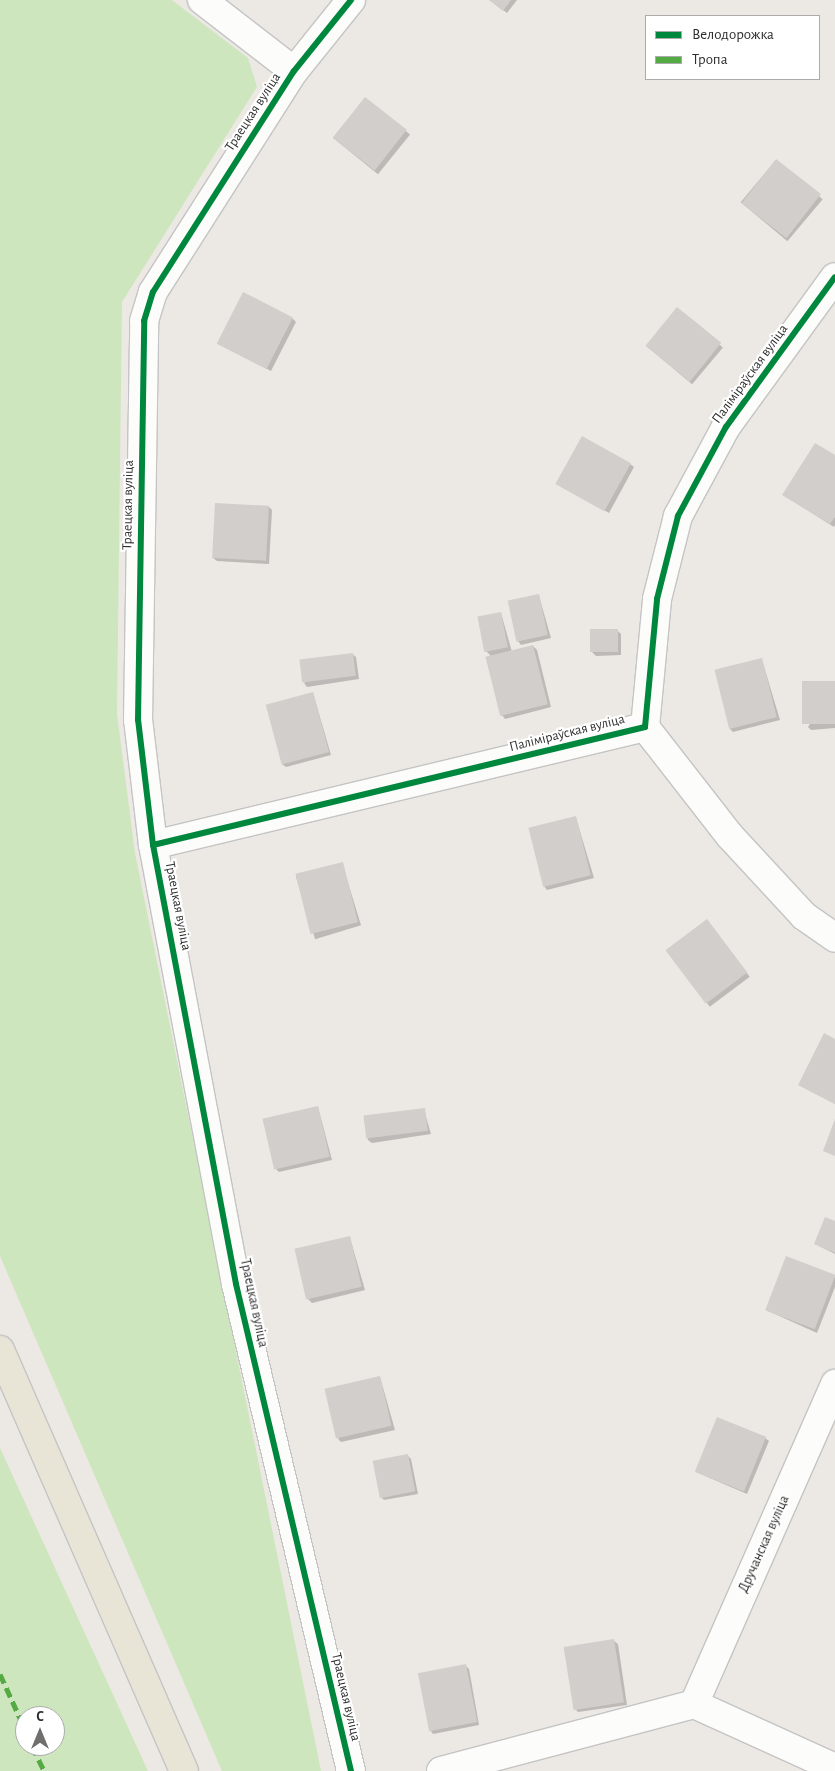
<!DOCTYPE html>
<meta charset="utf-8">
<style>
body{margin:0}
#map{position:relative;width:835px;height:1771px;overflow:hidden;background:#ece8e4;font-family:"Alegreya Sans",sans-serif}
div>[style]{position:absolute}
.green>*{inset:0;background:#cee6be}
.shadow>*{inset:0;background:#0003;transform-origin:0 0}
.building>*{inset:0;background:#d1cecb;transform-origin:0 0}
.roads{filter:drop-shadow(1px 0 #c5c4c5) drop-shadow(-1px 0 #c5c4c5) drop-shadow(0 1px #c5c4c5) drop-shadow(0 -1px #c5c4c5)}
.minor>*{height:28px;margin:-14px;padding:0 14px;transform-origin:14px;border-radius:14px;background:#fcfcfb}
.major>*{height:28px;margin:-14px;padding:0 14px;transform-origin:14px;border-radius:14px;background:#e8e4d6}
.quiet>*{height:5px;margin-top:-2.5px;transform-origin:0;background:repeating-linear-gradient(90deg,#54ab44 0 10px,transparent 0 15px)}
.cycleway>*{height:6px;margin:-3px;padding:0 3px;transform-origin:3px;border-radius:3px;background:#00873e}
span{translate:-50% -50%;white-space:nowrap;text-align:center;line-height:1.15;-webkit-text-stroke:4.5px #fff;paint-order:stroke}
.street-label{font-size:14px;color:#2e2e2e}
.legend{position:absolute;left:645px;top:15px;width:175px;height:65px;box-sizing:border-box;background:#fff;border:1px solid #ababab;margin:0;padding:6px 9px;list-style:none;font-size:15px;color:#2e2e2e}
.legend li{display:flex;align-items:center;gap:10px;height:25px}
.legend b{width:25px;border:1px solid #ababab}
.north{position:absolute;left:15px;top:1706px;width:50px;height:50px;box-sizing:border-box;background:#fff;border:1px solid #ababab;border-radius:50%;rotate:0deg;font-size:14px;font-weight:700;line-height:20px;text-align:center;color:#2e2e2e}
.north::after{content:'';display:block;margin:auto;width:18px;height:22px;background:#706f6e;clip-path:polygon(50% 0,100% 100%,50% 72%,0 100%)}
</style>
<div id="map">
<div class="green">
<i style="clip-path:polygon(0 0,172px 0,248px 58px,257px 87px,122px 302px,117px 714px,135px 853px,321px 1771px,222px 1771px,0 1256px)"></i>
<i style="clip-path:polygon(evenodd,0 1448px,148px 1771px,0 1771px,0 1448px,25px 1716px,55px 1716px,55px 1746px,25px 1746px,25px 1716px)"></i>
</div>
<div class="shadow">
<i style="clip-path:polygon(490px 0,517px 0,507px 13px)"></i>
<i style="left:365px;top:98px;width:58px;height:51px;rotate:39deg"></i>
<i style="left:776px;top:160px;width:61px;height:55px;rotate:40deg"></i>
<i style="left:677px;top:309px;width:60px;height:48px;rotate:40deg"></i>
<i style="clip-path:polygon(292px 318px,296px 322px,271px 371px,219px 344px)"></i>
<i style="clip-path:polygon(835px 456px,835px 525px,834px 527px,788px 498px)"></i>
<i style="clip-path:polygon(630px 464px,634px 467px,609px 513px,558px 484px)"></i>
<i style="clip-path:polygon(269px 507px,272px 510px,269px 564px,217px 561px,213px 558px)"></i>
<i style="clip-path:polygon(539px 596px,551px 638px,521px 645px,518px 641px)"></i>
<i style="clip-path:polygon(501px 613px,512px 652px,533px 646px,537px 650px,551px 707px,505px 719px,502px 715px,492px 657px,486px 651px)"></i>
<i style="clip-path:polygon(617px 630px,621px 634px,621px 655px,596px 656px,592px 652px)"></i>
<i style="clip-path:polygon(352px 654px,356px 657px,359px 679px,307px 687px,304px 683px)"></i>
<i style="clip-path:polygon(762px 660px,780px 720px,733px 732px,730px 729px)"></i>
<i style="clip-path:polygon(835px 682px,835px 728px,811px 730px,808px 727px)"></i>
<i style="clip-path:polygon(313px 693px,331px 755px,286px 767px,282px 764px)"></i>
<i style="clip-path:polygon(576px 818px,594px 878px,547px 890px,544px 886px)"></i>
<i style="left:342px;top:863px;width:65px;height:48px;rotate:73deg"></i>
<i style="left:707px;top:920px;width:71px;height:50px;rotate:53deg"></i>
<i style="clip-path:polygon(835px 1040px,835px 1104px,799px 1085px)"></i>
<i style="clip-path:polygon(318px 1107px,332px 1160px,279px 1172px,276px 1169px)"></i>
<i style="clip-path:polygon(424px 1110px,431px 1134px,372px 1143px,368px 1140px,365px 1119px)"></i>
<i style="clip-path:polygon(835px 1222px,835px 1254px,815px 1244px)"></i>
<i style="clip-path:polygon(350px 1238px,365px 1290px,312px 1303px,308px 1299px)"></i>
<i style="clip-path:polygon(835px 1277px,835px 1287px,817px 1333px,766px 1310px)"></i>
<i style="clip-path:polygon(380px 1377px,395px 1430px,341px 1442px,338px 1439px)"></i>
<i style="clip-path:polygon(765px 1438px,769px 1441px,747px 1494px,696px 1472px)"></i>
<i style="clip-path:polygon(408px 1456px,411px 1459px,418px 1494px,384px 1500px,381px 1497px)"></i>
<i style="clip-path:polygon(614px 1641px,618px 1644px,627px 1705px,578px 1712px,575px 1709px)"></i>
<i style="clip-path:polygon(465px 1665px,469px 1669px,479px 1725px,433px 1734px,430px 1730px)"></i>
</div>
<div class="building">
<i style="clip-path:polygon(489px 0,511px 0,503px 11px)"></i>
<i style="left:365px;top:97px;width:53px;height:52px;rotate:38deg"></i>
<i style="left:776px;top:159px;width:57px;height:56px;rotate:38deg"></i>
<i style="left:243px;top:292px;width:56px;height:58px;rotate:27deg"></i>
<i style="left:677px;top:307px;width:57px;height:50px;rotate:39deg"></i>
<i style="left:582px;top:436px;width:56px;height:55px;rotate:29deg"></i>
<i style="clip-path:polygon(815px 443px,835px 455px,835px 517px,830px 524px,782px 495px)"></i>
<i style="left:215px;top:503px;width:54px;height:55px;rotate:3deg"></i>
<i style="left:539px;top:594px;width:42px;height:32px;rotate:78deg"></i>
<i style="left:501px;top:612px;width:36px;height:24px;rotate:79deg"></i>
<i style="left:618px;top:629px;width:23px;height:28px;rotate:90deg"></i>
<i style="left:533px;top:645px;width:61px;height:49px;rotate:76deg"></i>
<i style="left:353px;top:653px;width:23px;height:54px;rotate:83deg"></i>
<i style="left:762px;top:658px;width:61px;height:49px;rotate:76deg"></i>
<i style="left:835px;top:681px;width:43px;height:33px;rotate:90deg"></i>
<i style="left:313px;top:692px;width:62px;height:49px;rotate:75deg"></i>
<i style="left:576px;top:816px;width:61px;height:49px;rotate:76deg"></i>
<i style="left:343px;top:862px;width:62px;height:49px;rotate:76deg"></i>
<i style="left:707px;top:919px;width:67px;height:52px;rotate:53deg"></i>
<i style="clip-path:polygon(824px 1033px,835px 1039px,835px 1104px,798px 1085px)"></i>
<i style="left:318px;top:1106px;width:52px;height:57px;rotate:77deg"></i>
<i style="left:425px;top:1108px;width:23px;height:62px;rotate:83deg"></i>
<i style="clip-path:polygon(835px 1119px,835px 1156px,823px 1151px)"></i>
<i style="clip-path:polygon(825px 1217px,835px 1221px,835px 1253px,814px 1244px)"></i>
<i style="left:350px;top:1236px;width:52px;height:57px;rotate:77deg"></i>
<i style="left:786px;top:1256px;width:53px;height:58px;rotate:21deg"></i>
<i style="left:380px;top:1376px;width:51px;height:57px;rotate:77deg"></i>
<i style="left:717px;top:1417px;width:53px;height:59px;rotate:22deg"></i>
<i style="left:408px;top:1454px;width:38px;height:36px;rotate:79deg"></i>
<i style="left:614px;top:1639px;width:64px;height:51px;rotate:81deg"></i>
<i style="left:466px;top:1664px;width:59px;height:49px;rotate:79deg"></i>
</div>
<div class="roads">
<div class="minor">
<i style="left:202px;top:0;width:116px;rotate:37.7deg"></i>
<i style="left:645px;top:727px;width:138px;rotate:52.1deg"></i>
<i style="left:730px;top:836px;width:109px;rotate:47.2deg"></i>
<i style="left:804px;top:916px;width:38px;rotate:35deg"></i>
<i style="left:153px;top:845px;width:506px;rotate:-13.49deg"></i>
<i style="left:645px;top:727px;width:129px;rotate:-84.6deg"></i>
<i style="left:657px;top:599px;width:86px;rotate:-75.8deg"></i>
<i style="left:678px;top:516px;width:101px;rotate:-61.7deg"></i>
<i style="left:726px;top:427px;width:185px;rotate:-54deg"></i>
<i style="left:694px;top:1704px;width:155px;rotate:24.4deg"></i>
<i style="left:351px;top:1771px;width:500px;rotate:-103.29deg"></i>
<i style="left:236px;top:1284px;width:447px;rotate:-100.7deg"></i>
<i style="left:153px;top:845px;width:126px;rotate:-96.8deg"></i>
<i style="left:138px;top:720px;width:399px;rotate:-89.1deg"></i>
<i style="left:144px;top:321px;width:30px;rotate:-73deg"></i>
<i style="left:153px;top:292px;width:262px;rotate:-57.5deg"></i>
<i style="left:294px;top:71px;width:91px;rotate:-51.2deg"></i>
<i style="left:441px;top:1771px;width:262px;rotate:-14.8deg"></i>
<i style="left:694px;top:1704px;width:350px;rotate:-66.2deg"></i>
</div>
<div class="major">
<i style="left:0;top:1350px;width:459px;rotate:66.4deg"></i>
</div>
</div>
<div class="quiet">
<i style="left:0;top:1674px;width:60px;rotate:65.6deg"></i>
<i style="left:32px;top:1746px;width:28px;rotate:64deg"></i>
</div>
<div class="cycleway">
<i style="left:153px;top:845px;width:506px;rotate:-13.49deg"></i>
<i style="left:645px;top:727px;width:129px;rotate:-84.6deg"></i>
<i style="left:657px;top:599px;width:86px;rotate:-75.8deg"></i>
<i style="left:678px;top:516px;width:101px;rotate:-61.7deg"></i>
<i style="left:726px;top:427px;width:185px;rotate:-54deg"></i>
<i style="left:351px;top:1771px;width:500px;rotate:-103.29deg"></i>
<i style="left:236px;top:1284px;width:447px;rotate:-100.7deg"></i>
<i style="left:153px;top:845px;width:126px;rotate:-96.8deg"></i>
<i style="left:138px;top:720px;width:399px;rotate:-89.1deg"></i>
<i style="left:144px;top:321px;width:30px;rotate:-73deg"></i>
<i style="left:153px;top:292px;width:262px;rotate:-57.5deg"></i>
<i style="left:294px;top:71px;width:91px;rotate:-51.2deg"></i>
</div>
<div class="street-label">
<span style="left:253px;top:112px;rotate:-57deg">Траецкая вуліца</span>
<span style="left:750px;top:374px;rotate:-54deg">Паліміраўская вуліца</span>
<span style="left:128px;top:505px;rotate:-89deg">Траецкая вуліца</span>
<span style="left:567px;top:733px;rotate:-14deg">Паліміраўская вуліца</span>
<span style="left:178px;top:906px;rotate:79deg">Траецкая вуліца</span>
<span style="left:254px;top:1303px;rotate:78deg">Траецкая вуліца</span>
<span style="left:764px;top:1544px;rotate:-66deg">Дручанская вуліца</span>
<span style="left:346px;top:1697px;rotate:77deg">Траецкая вуліца</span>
</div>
<ul class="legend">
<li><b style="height:6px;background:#00873e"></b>Велодорожка</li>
<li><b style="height:6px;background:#54ab44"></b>Тропа</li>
</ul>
<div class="north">С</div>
</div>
